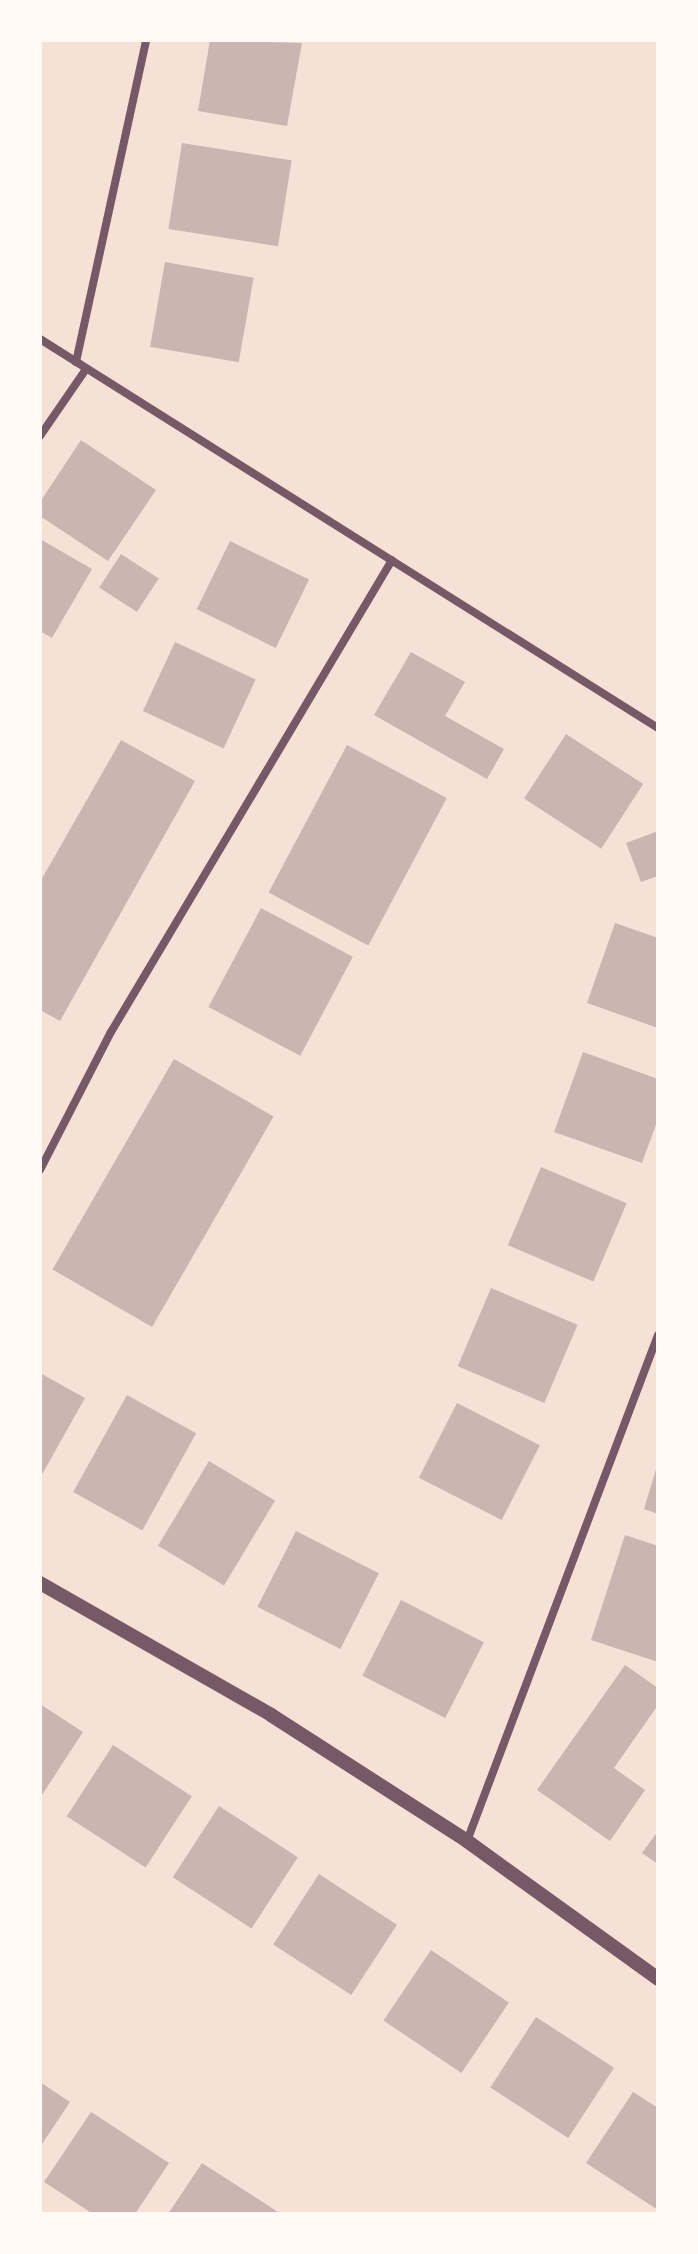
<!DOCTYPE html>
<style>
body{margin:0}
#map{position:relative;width:698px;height:2254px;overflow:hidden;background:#f7e1d7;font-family:"Work Sans",sans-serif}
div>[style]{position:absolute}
.building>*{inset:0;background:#ccb4b1;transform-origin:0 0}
.minor>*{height:8px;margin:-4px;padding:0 4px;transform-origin:4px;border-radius:4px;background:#755966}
.tertiary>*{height:14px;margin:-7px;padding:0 7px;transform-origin:7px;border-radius:7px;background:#755966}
span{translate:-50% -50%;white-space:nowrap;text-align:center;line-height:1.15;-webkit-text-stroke:7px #fffaf5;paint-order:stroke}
.frame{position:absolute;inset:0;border:42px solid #fffaf5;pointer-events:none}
</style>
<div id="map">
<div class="building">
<i style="clip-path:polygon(210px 40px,302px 43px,287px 126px,198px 111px)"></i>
<i style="left:182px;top:143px;width:111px;height:87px;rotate:9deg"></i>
<i style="left:165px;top:262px;width:90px;height:86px;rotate:10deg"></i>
<i style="clip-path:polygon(81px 440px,156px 490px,108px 561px,40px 516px,40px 502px)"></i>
<i style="clip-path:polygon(40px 539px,92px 569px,52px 638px,40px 631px)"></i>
<i style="left:230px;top:541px;width:88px;height:76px;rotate:26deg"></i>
<i style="left:121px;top:554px;width:45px;height:40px;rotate:33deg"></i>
<i style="left:175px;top:642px;width:89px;height:76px;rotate:25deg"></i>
<i style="clip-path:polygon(411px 652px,465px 682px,445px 716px,504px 749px,487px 779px,374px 715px)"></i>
<i style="left:566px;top:734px;width:92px;height:77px;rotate:33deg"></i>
<i style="clip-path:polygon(121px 740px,195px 781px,60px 1021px,40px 1010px,40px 882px)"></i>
<i style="left:347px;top:745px;width:113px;height:167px;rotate:28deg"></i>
<i style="clip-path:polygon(658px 831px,658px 876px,641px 882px,626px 843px)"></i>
<i style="left:261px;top:908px;width:104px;height:112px;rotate:28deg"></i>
<i style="clip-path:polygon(615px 923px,658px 938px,658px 1028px,587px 1003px)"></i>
<i style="clip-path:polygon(583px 1052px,658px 1079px,658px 1119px,642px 1163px,554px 1132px)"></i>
<i style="left:174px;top:1059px;width:115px;height:243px;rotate:30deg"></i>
<i style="left:541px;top:1167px;width:93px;height:85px;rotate:23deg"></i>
<i style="left:491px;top:1288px;width:94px;height:85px;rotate:23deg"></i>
<i style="clip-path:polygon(40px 1373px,85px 1398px,40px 1478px)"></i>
<i style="left:127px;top:1395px;width:79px;height:111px;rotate:29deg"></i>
<i style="left:457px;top:1403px;width:93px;height:84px;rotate:27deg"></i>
<i style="left:209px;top:1461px;width:77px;height:99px;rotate:31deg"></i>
<i style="clip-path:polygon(657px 1466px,658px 1466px,658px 1514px,644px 1509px)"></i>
<i style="left:296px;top:1531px;width:93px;height:85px;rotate:27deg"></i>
<i style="clip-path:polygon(625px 1535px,658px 1546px,658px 1662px,591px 1640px)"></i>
<i style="left:401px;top:1600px;width:93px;height:85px;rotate:27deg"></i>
<i style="clip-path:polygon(625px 1665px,658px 1688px,658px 1705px,614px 1768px,645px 1790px,610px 1841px,537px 1790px)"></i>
<i style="clip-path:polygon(40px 1704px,83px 1732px,40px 1798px)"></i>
<i style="left:113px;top:1745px;width:94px;height:85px;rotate:33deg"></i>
<i style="left:219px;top:1806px;width:94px;height:85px;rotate:33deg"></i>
<i style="clip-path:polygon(658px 1831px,658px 1864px,642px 1853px)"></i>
<i style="left:319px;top:1874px;width:93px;height:84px;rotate:33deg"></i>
<i style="left:431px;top:1950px;width:94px;height:85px;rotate:34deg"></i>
<i style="left:536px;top:2017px;width:93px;height:84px;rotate:33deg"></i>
<i style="clip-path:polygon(40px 2082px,70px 2102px,40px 2147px)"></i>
<i style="clip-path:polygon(633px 2092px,658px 2108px,658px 2210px,586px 2163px)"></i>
<i style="clip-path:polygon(91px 2112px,169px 2163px,135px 2214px,93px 2214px,44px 2182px)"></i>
<i style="clip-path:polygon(202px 2163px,281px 2214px,168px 2214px)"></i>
</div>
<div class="minor">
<i style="left:40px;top:339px;width:730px;rotate:32.19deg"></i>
<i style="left:76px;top:362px;width:330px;rotate:-77.7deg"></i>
<i style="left:40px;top:436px;width:81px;rotate:-55.5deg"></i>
<i style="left:40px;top:1170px;width:155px;rotate:-62.8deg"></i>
<i style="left:111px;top:1032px;width:549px;rotate:-59.23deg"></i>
<i style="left:467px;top:1841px;width:541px;rotate:-69.32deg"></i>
</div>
<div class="tertiary">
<i style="left:40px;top:1583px;width:266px;rotate:29.7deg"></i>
<i style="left:271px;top:1715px;width:233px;rotate:32.7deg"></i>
<i style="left:467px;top:1841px;width:236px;rotate:35.8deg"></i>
</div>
<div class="frame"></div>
</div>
